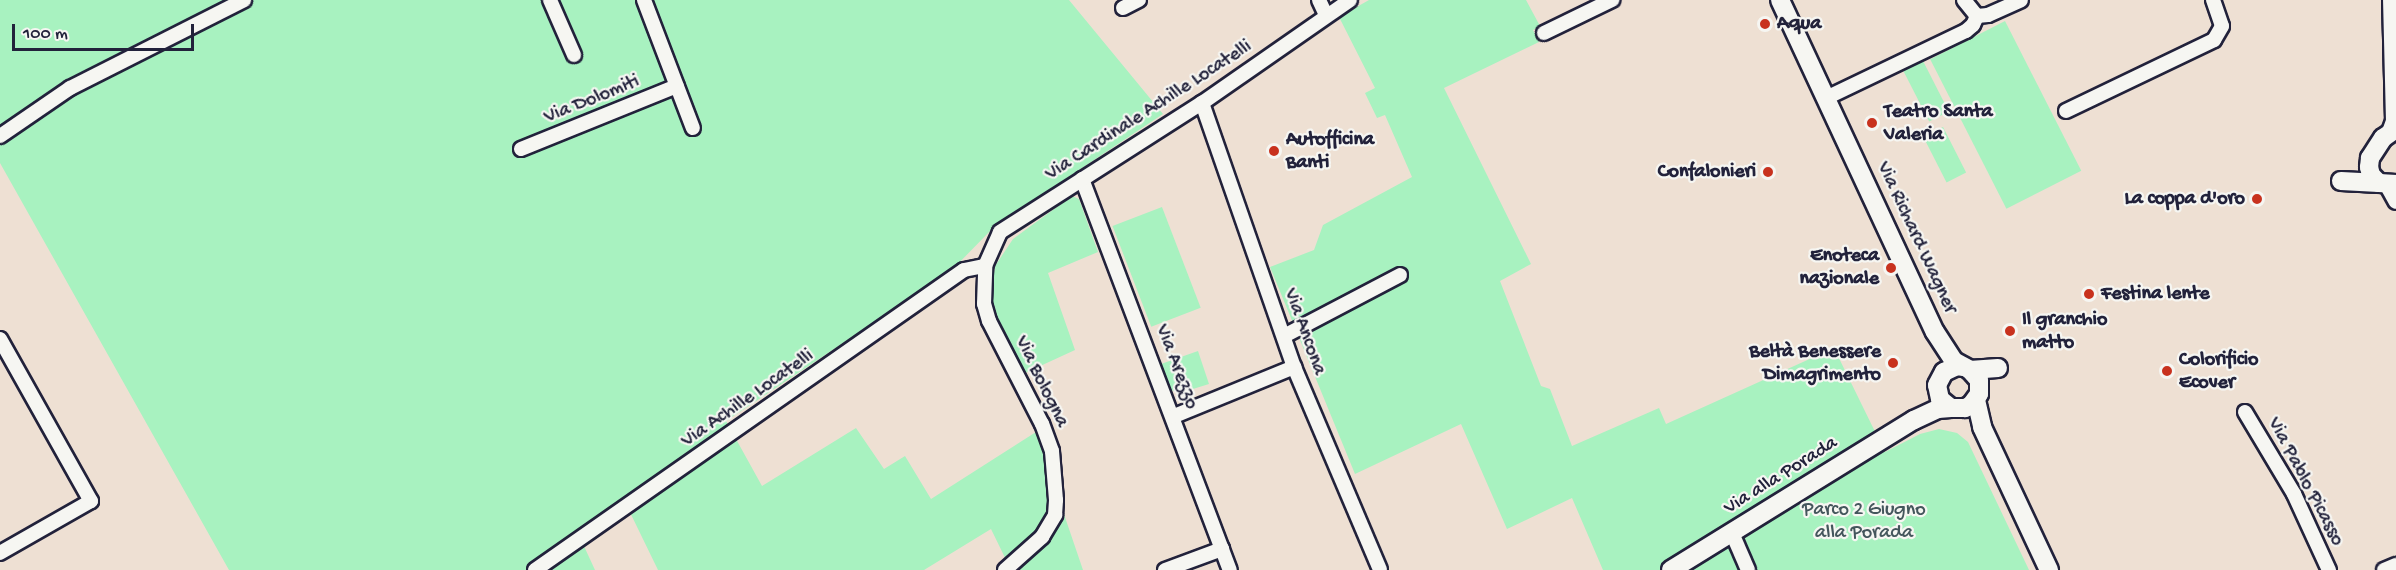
<!DOCTYPE html>
<meta charset="utf-8">
<style>
body{margin:0}
#map{position:relative;width:2396px;height:570px;overflow:hidden;background:#eee0d3;font-family:"Gochi Hand",sans-serif}
div>[style]{position:absolute}
.green>*{inset:0;background:#a8f2c0;transform-origin:0 0}
.roads{filter:drop-shadow(2px 0 #22223b) drop-shadow(-2px 0 #22223b) drop-shadow(0 2px #22223b) drop-shadow(0 -2px #22223b)}
.minor>*{height:14px;margin:-7px;padding:0 7px;transform-origin:7px;border-radius:7px;background:#f6f6f2}
.tertiary>*{height:18px;margin:-9px;padding:0 9px;transform-origin:9px;border-radius:9px;background:#f6f6f2}
.dots>*{width:16px;height:16px;translate:-50% -50%;box-sizing:border-box;border:3px solid #f6f6f2;border-radius:50%}
span{translate:-50% -50%;white-space:nowrap;text-align:center;line-height:1.15;-webkit-text-stroke:4.5px #f6f6f2;paint-order:stroke}
.poi-label{font-size:20px;color:#22223b;font-weight:700}
.left{translate:0 -50%;text-align:left}
.right{translate:-100% -50%;text-align:right}
.street-label{font-size:20px;color:#22223b}
.park-label{font-size:20px;color:#44565c}
.scale{position:absolute;left:12px;top:24px;width:182px;height:27px;box-sizing:border-box;border:3px solid #22223b;border-top:0;padding-left:8px;font-size:18px;line-height:21px;white-space:nowrap;color:#22223b;-webkit-text-stroke:4px #f6f6f2;paint-order:stroke}
</style>
<div id="map">
<div class="green">
<i style="clip-path:polygon(0 0,1069px 0,1163px 114px,995px 226px,951px 271px,726px 421px,762px 486px,856px 428px,884px 469px,905px 456px,931px 499px,1036px 432px,1083px 570px,1011px 570px,991px 529px,924px 570px,658px 570px,623px 498px,577px 531px,595px 570px,229px 570px,0 163px)"></i>
<i style="clip-path:polygon(1369px 0,1526px 0,1540px 26px,1533px 30px,1539px 42px,1444px 88px,1531px 264px,1500px 281px,1541px 386px,1550px 389px,1572px 446px,1659px 408px,1666px 424px,1834px 348px,1885px 452px,1920px 434px,1939px 429px,1957px 433px,1968px 442px,2029px 570px,1603px 570px,1572px 498px,1507px 529px,1461px 424px,1355px 474px,1270px 267px,1314px 250px,1323px 225px,1412px 177px,1385px 115px,1377px 118px,1365px 93px,1375px 88px,1339px 17px)"></i>
<i style="left:2005px;top:21px;width:168px;height:84px;rotate:63deg"></i>
<i style="left:1922px;top:59px;width:59px;height:22px;rotate:63deg"></i>
<i style="left:1943px;top:127px;width:51px;height:22px;rotate:63deg"></i>
<i style="clip-path:polygon(1072px 196px,1079px 199px,1098px 252px,1048px 273px,1075px 350px,1025px 373px,1000px 329px,990px 301px,995px 266px,1013px 239px)"></i>
<i style="left:1162px;top:207px;width:108px;height:53px;rotate:69deg"></i>
<i style="clip-path:polygon(1198px 351px,1209px 384px,1180px 393px,1171px 390px,1161px 364px)"></i>
</div>
<div class="roads">
<div class="minor">
<i style="left:550px;top:0;width:60px;rotate:66.4deg"></i>
<i style="left:644px;top:0;width:137px;rotate:69.1deg"></i>
<i style="left:1319px;top:0;width:17px;rotate:65deg"></i>
<i style="left:1964px;top:0;width:21px;rotate:51deg"></i>
<i style="left:1123px;top:8px;width:18px;rotate:-27deg"></i>
<i style="left:1977px;top:16px;width:11px;rotate:-5deg"></i>
<i style="left:1988px;top:15px;width:36px;rotate:-24deg"></i>
<i style="left:1544px;top:33px;width:76px;rotate:-25.9deg"></i>
<i style="left:1826px;top:98px;width:155px;rotate:-25.6deg"></i>
<i style="left:1966px;top:31px;width:9px;rotate:-41deg"></i>
<i style="left:1973px;top:25px;width:10px;rotate:-66deg"></i>
<i style="left:1202px;top:103px;width:280px;rotate:70.8deg"></i>
<i style="left:1294px;top:367px;width:220px;rotate:67deg"></i>
<i style="left:2066px;top:111px;width:164px;rotate:-25.6deg"></i>
<i style="left:2214px;top:40px;width:16px;rotate:-60deg"></i>
<i style="left:2222px;top:26px;width:28px;rotate:-109deg"></i>
<i style="left:2389px;top:132px;width:12px;rotate:-70deg"></i>
<i style="left:2393px;top:121px;width:121px;rotate:-91.4deg"></i>
<i style="left:0;top:136px;width:85px;rotate:-34.4deg"></i>
<i style="left:70px;top:88px;width:195px;rotate:-26.8deg"></i>
<i style="left:521px;top:149px;width:168px;rotate:-22deg"></i>
<i style="left:1082px;top:179px;width:418px;rotate:69.3deg"></i>
<i style="left:2387px;top:186px;width:18px;rotate:61deg"></i>
<i style="left:1284px;top:336px;width:131px;rotate:-27.7deg"></i>
<i style="left:0;top:339px;width:186px;rotate:60.7deg"></i>
<i style="left:91px;top:501px;width:105px;rotate:150.3deg"></i>
<i style="left:2245px;top:412px;width:96px;rotate:59.1deg"></i>
<i style="left:2294px;top:494px;width:84px;rotate:65.3deg"></i>
<i style="left:1174px;top:416px;width:130px;rotate:-22.2deg"></i>
<i style="left:1732px;top:533px;width:40px;rotate:66.6deg"></i>
<i style="left:535px;top:570px;width:523px;rotate:-34.97deg"></i>
<i style="left:964px;top:270px;width:21px;rotate:-11deg"></i>
<i style="left:1005px;top:570px;width:50px;rotate:-41.7deg"></i>
<i style="left:1042px;top:537px;width:26px;rotate:-59deg"></i>
<i style="left:1055px;top:515px;width:15px;rotate:-86deg"></i>
<i style="left:1056px;top:500px;width:49px;rotate:-94.7deg"></i>
<i style="left:1052px;top:451px;width:29px;rotate:-110deg"></i>
<i style="left:1042px;top:424px;width:116px;rotate:-117.2deg"></i>
<i style="left:989px;top:321px;width:18px;rotate:-106deg"></i>
<i style="left:984px;top:304px;width:38px;rotate:-88deg"></i>
<i style="left:985px;top:266px;width:37px;rotate:-66deg"></i>
<i style="left:1000px;top:232px;width:240px;rotate:-32.6deg"></i>
<i style="left:1202px;top:103px;width:180px;rotate:-34.8deg"></i>
<i style="left:1165px;top:570px;width:61px;rotate:-20.2deg"></i>
<i style="left:2384px;top:570px;width:13px;rotate:-23deg"></i>
</div>
<div class="tertiary">
<i style="left:1780px;top:0;width:366px;rotate:65deg"></i>
<i style="left:1935px;top:332px;width:35px;rotate:57deg"></i>
<i style="left:1954px;top:361px;width:18px;rotate:29deg"></i>
<i style="left:1970px;top:370px;width:13px;rotate:48deg"></i>
<i style="left:1979px;top:380px;width:14px;rotate:90deg"></i>
<i style="left:1979px;top:394px;width:14px;rotate:126deg"></i>
<i style="left:1971px;top:405px;width:7px;rotate:153deg"></i>
<i style="left:1965px;top:408px;width:14px;rotate:180deg"></i>
<i style="left:1951px;top:408px;width:14px;rotate:-141deg"></i>
<i style="left:1940px;top:399px;width:14px;rotate:-102deg"></i>
<i style="left:1937px;top:385px;width:15px;rotate:-62deg"></i>
<i style="left:1944px;top:372px;width:14px;rotate:-25deg"></i>
<i style="left:1957px;top:366px;width:7px;rotate:8deg"></i>
<i style="left:2396px;top:129px;width:16px;rotate:145deg"></i>
<i style="left:2383px;top:138px;width:24px;rotate:123deg"></i>
<i style="left:2370px;top:158px;width:9px;rotate:96deg"></i>
<i style="left:2369px;top:167px;width:8px;rotate:76deg"></i>
<i style="left:2371px;top:175px;width:11px;rotate:45deg"></i>
<i style="left:2379px;top:183px;width:17px;rotate:3deg"></i>
<i style="left:2341px;top:181px;width:38px;rotate:3deg"></i>
<i style="left:1970px;top:370px;width:28px;rotate:-4deg"></i>
<i style="left:1976px;top:400px;width:28px;rotate:77deg"></i>
<i style="left:1982px;top:427px;width:158px;rotate:64.9deg"></i>
<i style="left:1671px;top:570px;width:286px;rotate:-31.7deg"></i>
<i style="left:1914px;top:420px;width:26px;rotate:-25deg"></i>
<i style="left:1938px;top:409px;width:13px;rotate:-4deg"></i>
</div>
</div>
<div class="dots">
<i style="left:1765px;top:24px;background:#c8321e"></i>
<i style="left:1872px;top:123px;background:#c8321e"></i>
<i style="left:1274px;top:151px;background:#c8321e"></i>
<i style="left:1768px;top:172px;background:#c8321e"></i>
<i style="left:2257px;top:199px;background:#c8321e"></i>
<i style="left:1891px;top:268px;background:#c8321e"></i>
<i style="left:2089px;top:294px;background:#c8321e"></i>
<i style="left:2010px;top:331px;background:#c8321e"></i>
<i style="left:1893px;top:363px;background:#c8321e"></i>
<i style="left:2167px;top:371px;background:#c8321e"></i>
</div>
<div class="poi-label">
<span class="left" style="left:1777px;top:24px">Aqua</span>
<span class="left" style="left:1884px;top:124px">Teatro Santa<br>Valeria</span>
<span class="left" style="left:1286px;top:152px">Autofficina<br>Banti</span>
<span class="right" style="left:1756px;top:172px">Confalonieri</span>
<span class="right" style="left:2245px;top:199px">La coppa d'oro</span>
<span class="right" style="left:1879px;top:268px">Enoteca<br>nazionale</span>
<span class="left" style="left:2101px;top:294px">Festina lente</span>
<span class="left" style="left:2022px;top:332px">Il granchio<br>matto</span>
<span class="right" style="left:1881px;top:364px">Beltà Benessere<br>Dimagrimento</span>
<span class="left" style="left:2179px;top:372px">Colorificio<br>Ecover</span>
</div>
<div class="street-label">
<span style="left:592px;top:100px;rotate:-22deg">Via Dolomiti</span>
<span style="left:1149px;top:111px;rotate:-33deg">Via Cardinale Achille Locatelli</span>
<span style="left:1916px;top:238px;rotate:65deg">Via Richard Wagner</span>
<span style="left:1304px;top:332px;rotate:70deg">Via Ancona</span>
<span style="left:1176px;top:367px;rotate:69deg">Via Arezzo</span>
<span style="left:1041px;top:382px;rotate:64deg">Via Bologna</span>
<span style="left:748px;top:399px;rotate:-35deg">Via Achille Locatelli</span>
<span style="left:1781px;top:476px;rotate:-32deg">Via alla Porada</span>
<span style="left:2305px;top:482px;rotate:62deg">Via Pablo Picasso</span>
</div>
<div class="park-label">
<span style="left:1864px;top:522px">Parco 2 Giugno<br>alla Porada</span>
</div>
<div class="scale">100 m</div>
</div>
